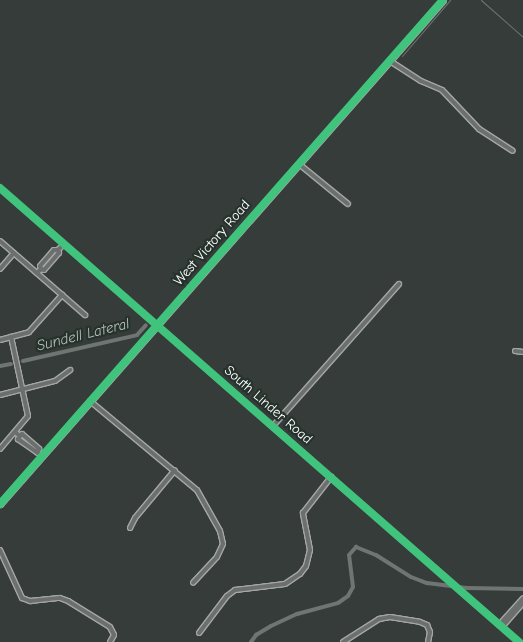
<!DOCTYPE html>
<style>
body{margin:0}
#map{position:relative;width:523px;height:642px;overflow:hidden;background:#363c39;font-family:"Comic Neue",sans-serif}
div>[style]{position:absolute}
.stream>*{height:1px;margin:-0.5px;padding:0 0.5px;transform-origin:0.5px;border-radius:0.5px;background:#6e7572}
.canal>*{height:4px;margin:-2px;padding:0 2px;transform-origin:2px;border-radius:2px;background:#6e7572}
.roads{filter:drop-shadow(1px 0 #a5a7a6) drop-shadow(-1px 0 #a5a7a6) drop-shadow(0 1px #a5a7a6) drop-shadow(0 -1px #a5a7a6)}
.minor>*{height:4px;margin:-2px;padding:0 2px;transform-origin:2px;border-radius:2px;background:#6b6f6d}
.major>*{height:5px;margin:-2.5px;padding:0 2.5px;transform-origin:2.5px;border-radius:2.5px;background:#6b6f6d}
.cycleway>*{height:8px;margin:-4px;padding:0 4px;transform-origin:4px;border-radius:4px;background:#40c37c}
span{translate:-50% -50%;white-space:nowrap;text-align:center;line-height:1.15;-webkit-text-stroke:4.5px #26332d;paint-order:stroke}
.street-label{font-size:14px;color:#fff}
.water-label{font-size:15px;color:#b9bdbc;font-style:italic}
</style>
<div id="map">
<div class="stream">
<i style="left:481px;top:0;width:56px;rotate:41.4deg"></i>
<i style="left:402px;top:56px;width:74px;rotate:-49.4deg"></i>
</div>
<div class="canal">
<i style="left:23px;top:361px;width:117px;rotate:-12.8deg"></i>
<i style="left:137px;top:335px;width:13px;rotate:-48deg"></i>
<i style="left:0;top:366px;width:11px;rotate:-10deg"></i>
<i style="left:251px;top:642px;width:9px;rotate:-54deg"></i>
<i style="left:256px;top:635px;width:17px;rotate:-31deg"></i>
<i style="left:271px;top:626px;width:29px;rotate:-25deg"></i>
<i style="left:297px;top:614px;width:42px;rotate:-15deg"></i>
<i style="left:338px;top:603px;width:12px;rotate:-35deg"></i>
<i style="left:348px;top:596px;width:10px;rotate:-61deg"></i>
<i style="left:353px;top:587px;width:32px;rotate:-97deg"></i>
<i style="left:349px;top:555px;width:11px;rotate:-49deg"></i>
<i style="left:356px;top:547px;width:22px;rotate:22deg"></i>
<i style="left:376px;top:555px;width:41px;rotate:32.2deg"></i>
<i style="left:411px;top:577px;width:17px;rotate:21deg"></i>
<i style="left:427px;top:583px;width:40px;rotate:7.1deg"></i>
<i style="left:467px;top:588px;width:56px;rotate:1deg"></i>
</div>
<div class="roads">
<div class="minor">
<i style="left:390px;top:61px;width:37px;rotate:33deg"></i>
<i style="left:421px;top:81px;width:23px;rotate:23deg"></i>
<i style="left:442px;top:90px;width:54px;rotate:46.5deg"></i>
<i style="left:479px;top:129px;width:40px;rotate:32.9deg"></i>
<i style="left:299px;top:164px;width:63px;rotate:39.2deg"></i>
<i style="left:0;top:188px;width:690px;rotate:41.18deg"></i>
<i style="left:0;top:241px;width:113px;rotate:41deg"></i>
<i style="left:0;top:269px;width:21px;rotate:-49deg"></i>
<i style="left:41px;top:269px;width:3px;rotate:-108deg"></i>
<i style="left:40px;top:266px;width:21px;rotate:-49deg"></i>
<i style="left:54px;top:250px;width:4px"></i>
<i style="left:37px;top:273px;width:6px;rotate:-45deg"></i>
<i style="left:41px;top:269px;width:3px;rotate:18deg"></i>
<i style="left:44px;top:270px;width:23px;rotate:-49deg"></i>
<i style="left:59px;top:253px;width:3px;rotate:-108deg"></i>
<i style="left:58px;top:250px;width:8px;rotate:-45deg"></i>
<i style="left:0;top:340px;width:30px;rotate:-15deg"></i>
<i style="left:29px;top:332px;width:50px;rotate:-48.3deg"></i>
<i style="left:515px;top:351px;width:8px;rotate:7deg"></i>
<i style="left:0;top:395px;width:57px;rotate:-14.3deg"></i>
<i style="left:55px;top:381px;width:19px;rotate:-36deg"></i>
<i style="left:90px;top:401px;width:139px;rotate:39.8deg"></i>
<i style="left:197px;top:490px;width:47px;rotate:60.7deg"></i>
<i style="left:220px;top:531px;width:13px;rotate:77deg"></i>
<i style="left:223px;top:544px;width:14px;rotate:115deg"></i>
<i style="left:217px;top:557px;width:35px;rotate:133deg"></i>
<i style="left:273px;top:426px;width:190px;rotate:-48.4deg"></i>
<i style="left:15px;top:432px;width:6px;rotate:39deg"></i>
<i style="left:20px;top:436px;width:4px;rotate:124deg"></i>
<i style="left:18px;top:439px;width:29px;rotate:35deg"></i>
<i style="left:20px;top:436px;width:3px;rotate:-45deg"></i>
<i style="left:22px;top:434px;width:23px;rotate:41deg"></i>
<i style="left:39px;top:449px;width:4px;rotate:124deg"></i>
<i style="left:0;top:449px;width:43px;rotate:-49.7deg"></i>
<i style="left:28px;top:416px;width:81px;rotate:-102.1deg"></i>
<i style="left:130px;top:528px;width:11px;rotate:-63deg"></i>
<i style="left:135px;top:518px;width:62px;rotate:-50.2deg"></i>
<i style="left:0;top:550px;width:53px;rotate:65.4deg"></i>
<i style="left:22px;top:598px;width:9px;rotate:21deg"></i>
<i style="left:30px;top:601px;width:30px;rotate:-6deg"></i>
<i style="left:60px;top:598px;width:9px;rotate:21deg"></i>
<i style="left:68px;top:601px;width:49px;rotate:31.8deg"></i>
<i style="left:110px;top:627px;width:9px;rotate:63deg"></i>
<i style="left:114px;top:635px;width:8px;rotate:120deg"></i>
<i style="left:499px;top:625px;width:36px;rotate:-48deg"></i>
<i style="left:502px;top:627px;width:32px;rotate:-49deg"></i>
<i style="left:199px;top:633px;width:46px;rotate:-52.9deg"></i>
<i style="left:227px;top:596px;width:10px;rotate:-37deg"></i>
<i style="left:235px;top:590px;width:50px;rotate:-6.8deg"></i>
<i style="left:285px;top:584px;width:18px;rotate:-34deg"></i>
<i style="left:300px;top:574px;width:10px;rotate:-53deg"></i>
<i style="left:306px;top:566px;width:16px;rotate:-76deg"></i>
<i style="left:310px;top:550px;width:38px;rotate:-101deg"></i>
<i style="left:303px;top:513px;width:46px;rotate:-52.1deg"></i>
<i style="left:343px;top:642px;width:43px;rotate:-32.6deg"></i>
<i style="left:379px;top:619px;width:11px;rotate:-10deg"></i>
<i style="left:390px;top:617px;width:30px;rotate:9deg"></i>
<i style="left:420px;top:622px;width:8px;rotate:23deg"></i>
<i style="left:427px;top:625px;width:8px;rotate:67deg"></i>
<i style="left:430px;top:632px;width:10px;rotate:101deg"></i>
</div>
<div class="major">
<i style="left:0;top:504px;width:671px;rotate:-48.69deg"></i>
</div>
</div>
<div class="cycleway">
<i style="left:0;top:188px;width:690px;rotate:41.18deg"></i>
<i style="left:0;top:504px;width:671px;rotate:-48.69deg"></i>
</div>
<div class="street-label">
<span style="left:212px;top:243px;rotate:-49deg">West Victory Road</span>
<span style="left:268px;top:405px;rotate:41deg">South Linder Road</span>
</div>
<div class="water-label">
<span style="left:83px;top:335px;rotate:-14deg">Sundell Lateral</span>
</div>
</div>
